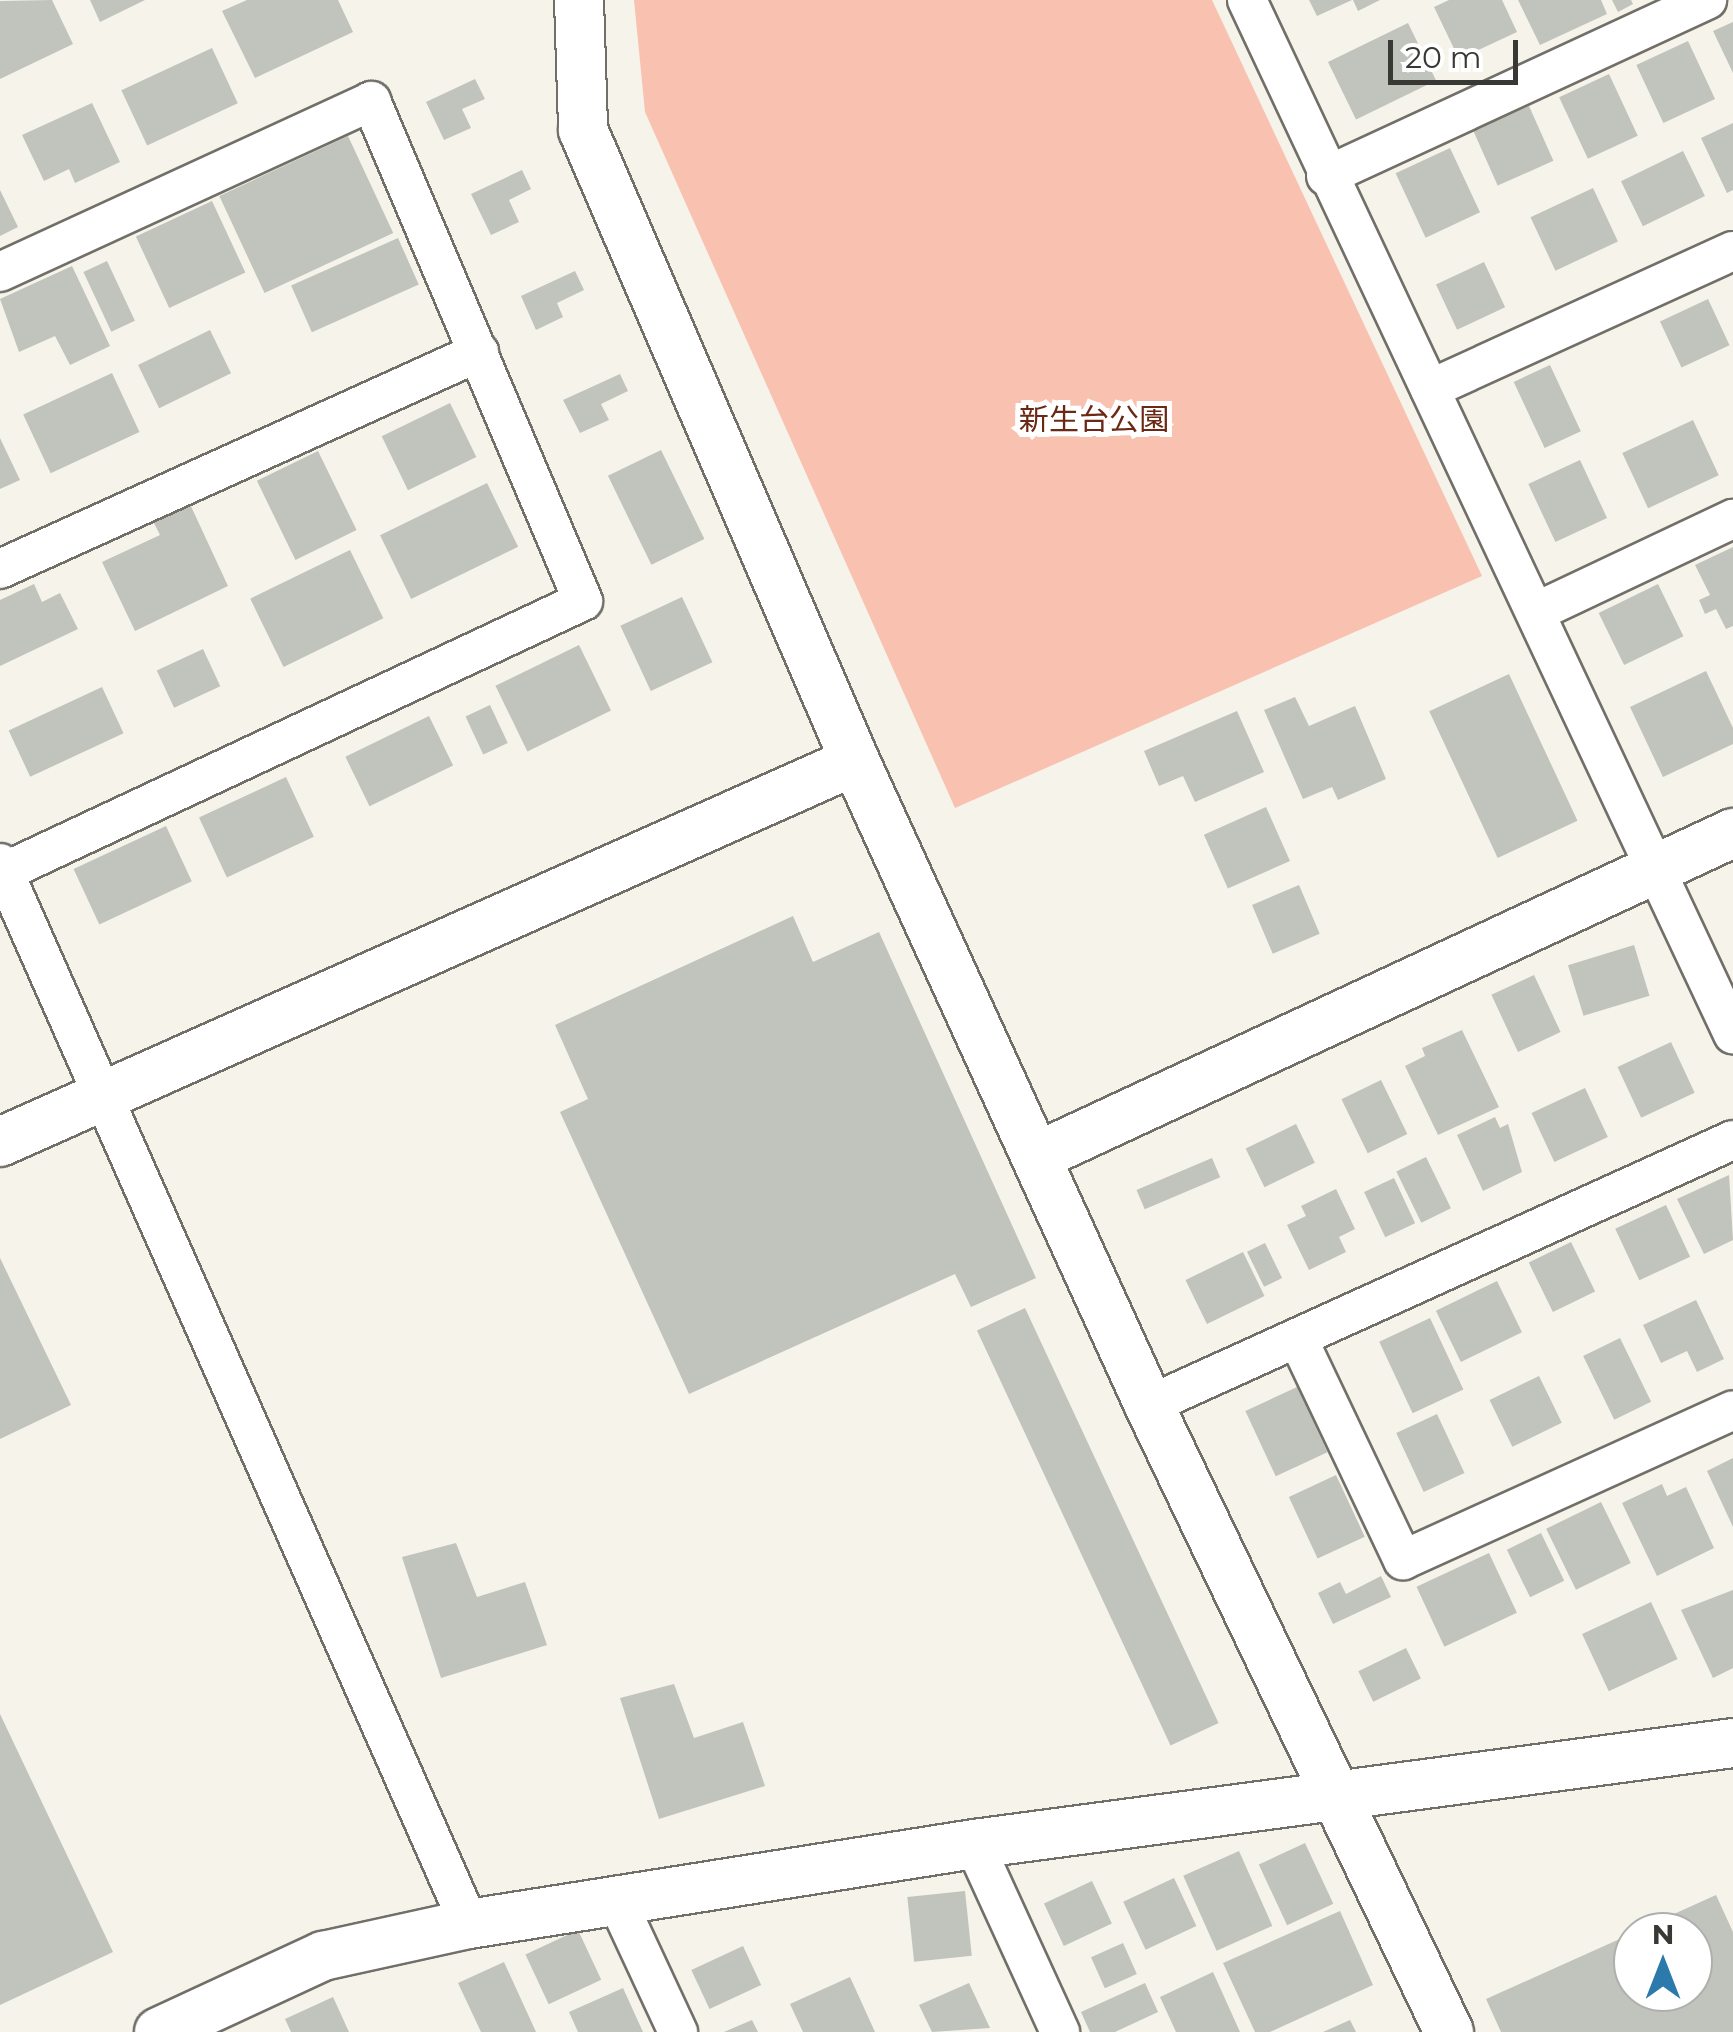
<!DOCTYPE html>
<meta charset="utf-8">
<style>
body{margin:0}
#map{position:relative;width:1733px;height:2032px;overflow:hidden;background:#f5f3ea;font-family:Montserrat,"Noto Sans JP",sans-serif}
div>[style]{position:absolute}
.green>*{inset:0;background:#f9c1b0}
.building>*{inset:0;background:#c1c4bc;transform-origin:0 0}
.roads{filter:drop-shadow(2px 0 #716f68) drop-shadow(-2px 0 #716f68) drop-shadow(0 2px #716f68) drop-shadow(0 -2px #716f68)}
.minor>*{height:38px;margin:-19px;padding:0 19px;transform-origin:19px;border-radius:19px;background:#fff}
.tertiary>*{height:48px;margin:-24px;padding:0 24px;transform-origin:24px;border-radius:24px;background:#fff}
span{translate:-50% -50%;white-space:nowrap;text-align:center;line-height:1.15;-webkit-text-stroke:10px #fff;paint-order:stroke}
.park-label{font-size:30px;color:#6b2814}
.north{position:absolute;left:1613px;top:1912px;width:100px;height:100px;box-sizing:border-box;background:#fff;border:2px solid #afafae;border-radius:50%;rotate:0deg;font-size:28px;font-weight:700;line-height:40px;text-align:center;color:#383834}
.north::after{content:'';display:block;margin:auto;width:35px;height:45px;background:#2c7aac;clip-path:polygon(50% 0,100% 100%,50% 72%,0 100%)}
.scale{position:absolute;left:1388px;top:40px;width:130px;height:45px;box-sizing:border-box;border:5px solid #383834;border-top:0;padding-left:12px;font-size:30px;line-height:35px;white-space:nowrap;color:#383834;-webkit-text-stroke:8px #fff;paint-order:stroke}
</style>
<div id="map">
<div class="green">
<i style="clip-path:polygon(634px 0,1212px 0,1482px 576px,955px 808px,645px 112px)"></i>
</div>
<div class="building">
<i style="clip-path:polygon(52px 0,73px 44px,0 79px,0 1px)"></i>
<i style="clip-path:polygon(90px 0,145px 0,100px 22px)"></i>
<i style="clip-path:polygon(247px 0,338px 0,353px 32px,255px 78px,222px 11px)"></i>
<i style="clip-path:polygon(1309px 0,1352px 0,1317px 16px)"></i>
<i style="clip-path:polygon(1353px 0,1380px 0,1358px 11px)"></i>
<i style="clip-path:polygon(1449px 0,1502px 0,1517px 32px,1459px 59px,1434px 7px)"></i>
<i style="clip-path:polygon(1518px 0,1601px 0,1607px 14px,1540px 45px)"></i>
<i style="clip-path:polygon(1612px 0,1631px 0,1633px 4px,1618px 12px)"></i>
<i style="clip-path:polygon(1733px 22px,1733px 73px,1713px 31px)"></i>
<i style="left:1408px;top:23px;width:64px;height:89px;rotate:64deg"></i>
<i style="left:1688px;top:41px;width:64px;height:57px;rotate:65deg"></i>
<i style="left:212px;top:48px;width:61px;height:100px;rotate:65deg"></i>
<i style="left:1609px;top:74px;width:68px;height:55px;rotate:65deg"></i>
<i style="clip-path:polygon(475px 79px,485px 99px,462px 109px,471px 128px,444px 140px,426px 102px)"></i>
<i style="clip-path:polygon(92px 103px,120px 162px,75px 183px,69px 169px,44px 181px,22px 135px)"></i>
<i style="left:1529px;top:106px;width:60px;height:61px;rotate:66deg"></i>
<i style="clip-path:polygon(1733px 123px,1733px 190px,1727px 193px,1701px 138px)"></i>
<i style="left:348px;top:136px;width:107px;height:142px;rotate:65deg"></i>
<i style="left:1450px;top:148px;width:71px;height:60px;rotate:65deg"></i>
<i style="left:1683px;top:151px;width:50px;height:69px;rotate:64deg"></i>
<i style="clip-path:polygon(522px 170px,531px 189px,509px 200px,519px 222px,491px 235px,471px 194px)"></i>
<i style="left:1593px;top:188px;width:59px;height:69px;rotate:65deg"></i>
<i style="clip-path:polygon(0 190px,18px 227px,0 236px)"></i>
<i style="left:212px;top:201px;width:79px;height:84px;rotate:65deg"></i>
<i style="left:398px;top:238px;width:51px;height:117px;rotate:66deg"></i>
<i style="left:107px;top:261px;width:66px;height:26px;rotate:65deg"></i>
<i style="left:1484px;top:262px;width:50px;height:53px;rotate:65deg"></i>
<i style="clip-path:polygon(72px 266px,110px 346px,70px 365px,55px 336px,19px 352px,0 299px)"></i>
<i style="clip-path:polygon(575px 271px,584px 290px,557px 303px,563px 317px,536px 330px,521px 296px)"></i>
<i style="left:1708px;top:299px;width:51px;height:53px;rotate:65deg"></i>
<i style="left:210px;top:330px;width:48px;height:80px;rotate:64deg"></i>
<i style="left:1550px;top:365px;width:73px;height:40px;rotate:65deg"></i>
<i style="left:112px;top:373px;width:65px;height:98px;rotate:65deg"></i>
<i style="clip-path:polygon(620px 374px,628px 391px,601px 404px,609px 420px,580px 433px,563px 400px)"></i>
<i style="left:450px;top:403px;width:60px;height:76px;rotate:64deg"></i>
<i style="left:1693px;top:420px;width:61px;height:78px;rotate:65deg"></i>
<i style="clip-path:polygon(0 438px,20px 480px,0 489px)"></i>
<i style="left:661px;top:450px;width:99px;height:59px;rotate:64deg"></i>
<i style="left:318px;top:451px;width:88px;height:68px;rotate:64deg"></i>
<i style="left:1580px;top:460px;width:64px;height:57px;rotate:65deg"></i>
<i style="left:487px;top:483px;width:71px;height:119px;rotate:64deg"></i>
<i style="clip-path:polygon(189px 502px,228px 586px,135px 631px,102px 562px,160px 535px,152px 519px)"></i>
<i style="clip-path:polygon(1733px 547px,1733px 626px,1726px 629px,1716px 609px,1705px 614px,1699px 600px,1710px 595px,1695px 565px)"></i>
<i style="left:350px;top:550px;width:76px;height:111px;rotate:64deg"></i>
<i style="clip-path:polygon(34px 584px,42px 602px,60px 593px,78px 629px,0 666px,0 600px)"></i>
<i style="left:1658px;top:584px;width:58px;height:66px;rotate:64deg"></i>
<i style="left:682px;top:597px;width:72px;height:68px;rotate:65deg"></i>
<i style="left:579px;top:645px;width:73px;height:93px;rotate:64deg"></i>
<i style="left:203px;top:649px;width:41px;height:51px;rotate:65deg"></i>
<i style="clip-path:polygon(1706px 671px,1733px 728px,1733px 744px,1663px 777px,1630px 707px)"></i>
<i style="left:1509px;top:674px;width:162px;height:88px;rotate:65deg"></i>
<i style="left:102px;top:687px;width:51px;height:103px;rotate:65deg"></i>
<i style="clip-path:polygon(1295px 697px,1309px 726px,1355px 706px,1386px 779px,1338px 800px,1332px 787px,1303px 799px,1264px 710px)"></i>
<i style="left:490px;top:705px;width:42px;height:27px;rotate:65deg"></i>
<i style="clip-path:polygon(1237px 711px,1264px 772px,1195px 802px,1183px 776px,1159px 786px,1144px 751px)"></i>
<i style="left:429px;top:716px;width:55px;height:93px;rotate:64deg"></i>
<i style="left:286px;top:777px;width:66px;height:96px;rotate:65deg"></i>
<i style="left:1266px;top:807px;width:59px;height:68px;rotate:66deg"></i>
<i style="left:166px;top:826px;width:61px;height:102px;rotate:65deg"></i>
<i style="left:1299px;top:885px;width:53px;height:51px;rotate:67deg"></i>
<i style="clip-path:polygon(793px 916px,813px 962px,879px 932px,1036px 1278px,971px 1307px,955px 1274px,689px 1394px,560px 1112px,588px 1099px,555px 1025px)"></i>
<i style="left:1634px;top:945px;width:53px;height:69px;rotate:73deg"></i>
<i style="left:1534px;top:975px;width:63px;height:47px;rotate:65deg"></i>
<i style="clip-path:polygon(1462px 1030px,1499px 1107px,1438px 1135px,1405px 1066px,1425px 1056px,1422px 1048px)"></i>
<i style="left:1671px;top:1042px;width:56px;height:59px;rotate:65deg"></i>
<i style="left:1381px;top:1080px;width:60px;height:44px;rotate:64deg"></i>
<i style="left:1585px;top:1088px;width:54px;height:59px;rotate:65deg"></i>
<i style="clip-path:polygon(1495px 1117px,1500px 1128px,1508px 1124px,1522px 1172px,1483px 1191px,1457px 1135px)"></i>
<i style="left:1296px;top:1124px;width:43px;height:56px;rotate:64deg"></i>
<i style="left:1426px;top:1157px;width:57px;height:33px;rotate:64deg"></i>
<i style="left:1212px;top:1158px;width:21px;height:82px;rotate:67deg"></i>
<i style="clip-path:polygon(1729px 1175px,1733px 1240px,1704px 1254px,1677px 1199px)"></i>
<i style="left:1394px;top:1178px;width:50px;height:33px;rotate:65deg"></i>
<i style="clip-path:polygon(1336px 1189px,1355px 1229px,1339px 1237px,1346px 1252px,1309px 1270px,1287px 1225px,1306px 1216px,1301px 1206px)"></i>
<i style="left:1666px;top:1205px;width:57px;height:56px;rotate:65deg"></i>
<i style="left:1571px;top:1242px;width:55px;height:47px;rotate:64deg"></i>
<i style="left:1265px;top:1243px;width:39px;height:20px;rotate:64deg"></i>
<i style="left:1243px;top:1252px;width:49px;height:64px;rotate:64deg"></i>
<i style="clip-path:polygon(0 1258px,71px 1405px,0 1439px)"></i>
<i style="left:1497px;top:1281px;width:57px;height:68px;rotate:64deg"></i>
<i style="clip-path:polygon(1696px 1300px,1724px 1359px,1697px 1372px,1687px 1351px,1661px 1363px,1643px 1325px)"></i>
<i style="left:1025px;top:1308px;width:458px;height:53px;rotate:65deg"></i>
<i style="left:1430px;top:1318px;width:79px;height:56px;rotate:65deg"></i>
<i style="left:1620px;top:1338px;width:71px;height:41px;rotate:64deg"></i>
<i style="left:1539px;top:1376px;width:52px;height:55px;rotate:64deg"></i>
<i style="left:1297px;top:1387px;width:72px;height:57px;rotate:65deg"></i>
<i style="left:1437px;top:1414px;width:65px;height:45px;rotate:65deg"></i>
<i style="clip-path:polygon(1733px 1458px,1733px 1527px,1707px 1471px)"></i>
<i style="left:1336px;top:1475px;width:68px;height:52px;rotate:65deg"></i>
<i style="clip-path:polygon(1662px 1484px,1667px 1496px,1686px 1487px,1714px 1548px,1657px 1576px,1622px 1503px)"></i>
<i style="left:1601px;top:1502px;width:68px;height:61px;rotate:64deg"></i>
<i style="left:1541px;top:1533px;width:53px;height:38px;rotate:64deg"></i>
<i style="clip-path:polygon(456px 1543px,477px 1597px,525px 1582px,547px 1645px,441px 1678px,402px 1557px)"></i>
<i style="left:1489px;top:1553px;width:66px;height:80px;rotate:65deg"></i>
<i style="clip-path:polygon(1381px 1576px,1391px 1597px,1333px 1624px,1318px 1593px,1340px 1582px,1346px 1594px)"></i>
<i style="clip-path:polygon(1733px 1590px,1733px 1668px,1713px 1678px,1681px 1610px)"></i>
<i style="left:1651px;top:1602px;width:63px;height:76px;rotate:65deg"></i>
<i style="left:1406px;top:1648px;width:34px;height:53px;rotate:64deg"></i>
<i style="clip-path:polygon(674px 1684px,694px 1738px,743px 1722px,765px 1786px,659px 1819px,620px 1698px)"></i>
<i style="clip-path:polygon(0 1714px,113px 1952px,0 2005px)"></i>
<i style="left:1305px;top:1843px;width:67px;height:51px;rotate:65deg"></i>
<i style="left:1239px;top:1851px;width:82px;height:61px;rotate:66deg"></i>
<i style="left:1174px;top:1878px;width:53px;height:56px;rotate:65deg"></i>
<i style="left:1092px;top:1881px;width:47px;height:53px;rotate:65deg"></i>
<i style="left:965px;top:1891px;width:65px;height:58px;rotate:84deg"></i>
<i style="clip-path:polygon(1716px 1895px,1733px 1932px,1733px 2032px,1501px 2032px,1486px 1999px,1633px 1933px,1633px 1992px,1693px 1992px,1693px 1932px,1634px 1932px)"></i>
<i style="clip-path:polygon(1340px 1911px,1373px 1985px,1270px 2032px,1255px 2032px,1223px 1963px)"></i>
<i style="left:578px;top:1930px;width:55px;height:58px;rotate:65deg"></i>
<i style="left:1123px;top:1943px;width:34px;height:35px;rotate:66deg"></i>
<i style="left:743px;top:1946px;width:43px;height:57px;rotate:65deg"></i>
<i style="clip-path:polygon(504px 1962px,536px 2032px,481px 2032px,458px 1983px)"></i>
<i style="clip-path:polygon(1213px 1972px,1240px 2032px,1176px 2032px,1160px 1997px)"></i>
<i style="clip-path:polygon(850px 1977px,875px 2032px,803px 2032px,790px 2004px)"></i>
<i style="clip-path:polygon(969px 1983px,990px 2028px,932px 2032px,919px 2005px)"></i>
<i style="clip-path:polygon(1145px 1983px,1158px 2012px,1115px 2032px,1090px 2032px,1081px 2012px)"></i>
<i style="clip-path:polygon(623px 1988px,643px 2032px,578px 2032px,569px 2012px)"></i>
<i style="clip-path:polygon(333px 1997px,349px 2032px,291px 2032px,285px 2019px)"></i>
<i style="clip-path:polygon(752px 2020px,758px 2032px,724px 2032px)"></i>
<i style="clip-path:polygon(1350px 2020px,1356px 2032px,1323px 2032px)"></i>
</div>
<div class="roads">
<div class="minor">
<i style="left:1247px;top:0;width:1143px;rotate:64.83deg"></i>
<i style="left:1326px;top:176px;width:420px;rotate:-24.8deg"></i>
<i style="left:0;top:272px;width:409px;rotate:-24.7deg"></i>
<i style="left:371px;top:101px;width:543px;rotate:67.02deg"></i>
<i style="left:583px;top:601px;width:639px;rotate:154.92deg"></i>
<i style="left:1430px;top:389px;width:333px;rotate:-24.5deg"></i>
<i style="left:0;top:569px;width:526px;rotate:-24.37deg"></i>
<i style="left:1538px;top:611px;width:216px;rotate:-25.3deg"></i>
<i style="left:0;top:863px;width:1160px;rotate:66.15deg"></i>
<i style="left:1298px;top:1339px;width:245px;rotate:64.6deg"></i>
<i style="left:1403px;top:1560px;width:362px;rotate:-24.4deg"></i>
<i style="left:1149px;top:1405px;width:641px;rotate:-24.41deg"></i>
<i style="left:974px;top:1844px;width:207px;rotate:65.4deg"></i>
<i style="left:616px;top:1899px;width:147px;rotate:65deg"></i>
</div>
<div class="tertiary">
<i style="left:579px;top:0;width:130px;rotate:88.2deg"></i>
<i style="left:583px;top:130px;width:687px;rotate:66.68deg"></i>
<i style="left:855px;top:761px;width:708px;rotate:65.46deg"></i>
<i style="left:1149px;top:1405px;width:695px;rotate:64.43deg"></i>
<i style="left:0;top:1142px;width:936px;rotate:-24.02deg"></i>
<i style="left:1036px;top:1157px;width:769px;rotate:-24.93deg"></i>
<i style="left:159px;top:2032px;width:181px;rotate:-24.9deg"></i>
<i style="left:323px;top:1956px;width:149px;rotate:-12.4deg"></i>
<i style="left:469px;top:1924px;width:511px;rotate:-9deg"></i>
<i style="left:974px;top:1844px;width:766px;rotate:-7.58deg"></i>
</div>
</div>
<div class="park-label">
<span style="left:1094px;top:420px">新生台公園</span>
</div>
<div class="north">N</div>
<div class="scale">20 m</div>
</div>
